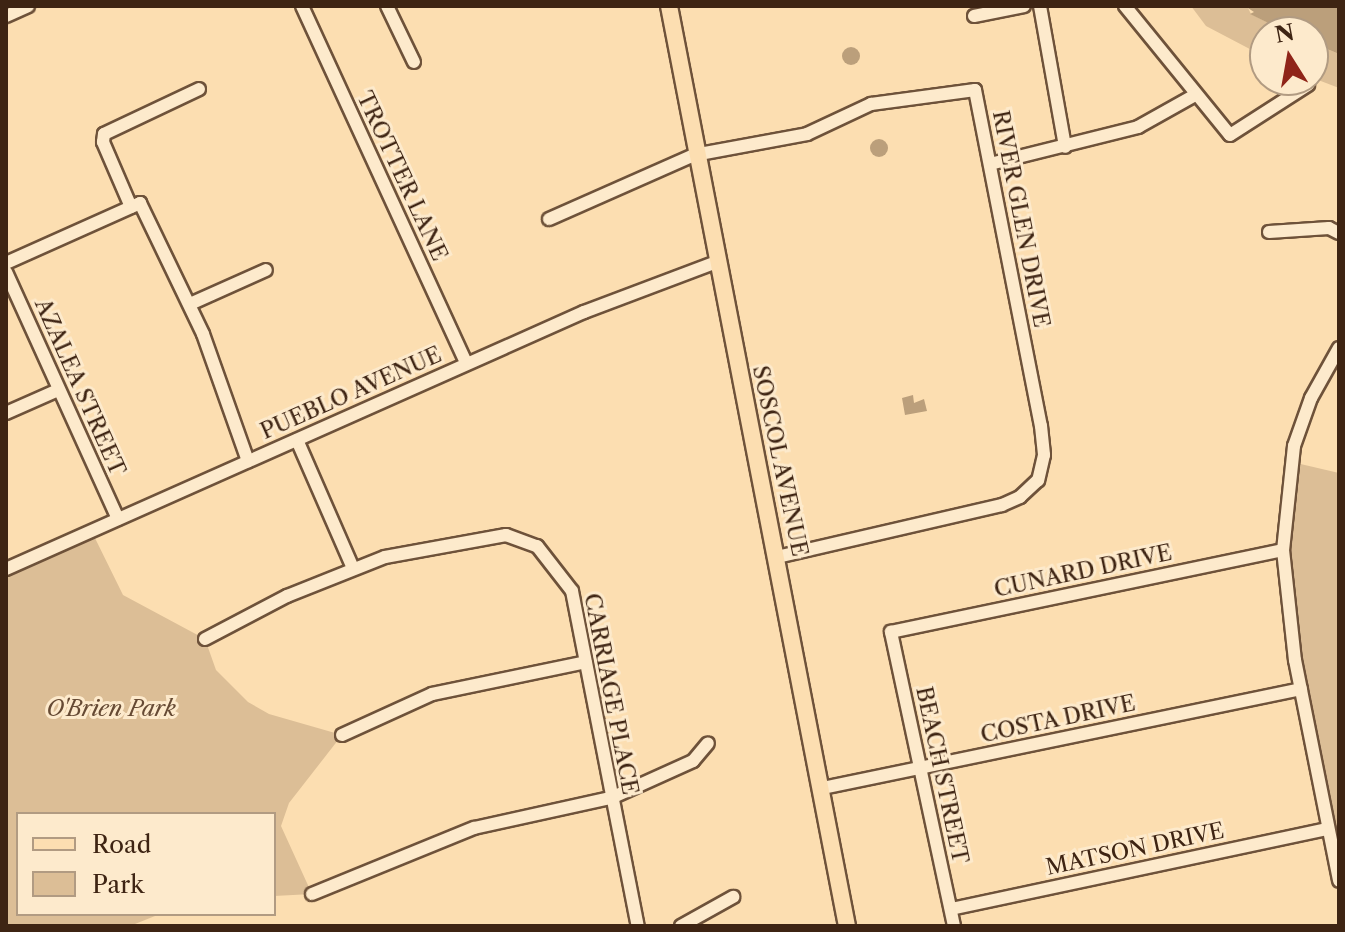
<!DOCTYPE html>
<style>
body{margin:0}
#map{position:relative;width:1345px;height:932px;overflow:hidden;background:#fcdeb1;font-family:"Libre Caslon Text",serif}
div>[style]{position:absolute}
.green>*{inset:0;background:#dcbe96}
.water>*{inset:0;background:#bb9f7b}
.round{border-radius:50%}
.roads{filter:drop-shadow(2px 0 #6e523a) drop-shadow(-2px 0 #6e523a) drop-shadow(0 2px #6e523a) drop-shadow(0 -2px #6e523a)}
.minor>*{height:12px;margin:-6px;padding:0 6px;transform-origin:6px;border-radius:6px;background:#fdeacc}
.major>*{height:16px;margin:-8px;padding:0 8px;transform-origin:8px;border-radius:8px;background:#fcdeb1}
span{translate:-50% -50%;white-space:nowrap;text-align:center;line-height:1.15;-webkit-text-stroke:6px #fdeacc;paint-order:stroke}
.street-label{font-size:22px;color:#3e2413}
.park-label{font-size:22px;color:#664a34;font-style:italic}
.frame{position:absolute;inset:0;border:8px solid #3e2413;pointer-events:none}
.legend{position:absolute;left:16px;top:812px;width:260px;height:104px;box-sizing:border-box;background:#fdeacc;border:2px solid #b19b82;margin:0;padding:10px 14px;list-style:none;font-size:24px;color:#3e2413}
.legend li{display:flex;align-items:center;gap:16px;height:40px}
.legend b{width:40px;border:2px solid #b19b82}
.north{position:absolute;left:1249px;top:16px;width:80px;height:80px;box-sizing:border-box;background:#fdeacc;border:2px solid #b19b82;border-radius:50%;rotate:349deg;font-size:22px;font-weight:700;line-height:32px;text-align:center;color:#3e2413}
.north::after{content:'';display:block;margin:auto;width:28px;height:36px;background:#8f2418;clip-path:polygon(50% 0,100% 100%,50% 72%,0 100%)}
</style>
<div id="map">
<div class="green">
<i style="clip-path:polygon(1191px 6px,1247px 6px,1251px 14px,1287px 32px,1265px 32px,1265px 57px,1206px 26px)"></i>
<i style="clip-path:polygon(1313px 43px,1339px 54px,1339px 88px,1313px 78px)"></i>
<i style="clip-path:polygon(1292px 462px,1339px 473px,1339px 881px,1283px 550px)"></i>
<i style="clip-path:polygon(91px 530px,123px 595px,205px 639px,216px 670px,248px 702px,269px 714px,342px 735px,289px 803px,281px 826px,312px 894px,274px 896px,274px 814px,18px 814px,18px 914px,160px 914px,130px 926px,6px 926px,6px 569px)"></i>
</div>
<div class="water">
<i style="clip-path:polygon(1245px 6px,1339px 6px,1339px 54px,1313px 43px,1313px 32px,1287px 32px,1250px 14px,1254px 12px)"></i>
<i class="round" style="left:842px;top:47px;width:18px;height:18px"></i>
<i class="round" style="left:870px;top:139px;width:18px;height:18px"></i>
<i style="clip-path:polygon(913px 395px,914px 403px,924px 399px,927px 411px,905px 415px,902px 398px)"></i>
</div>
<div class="roads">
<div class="minor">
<i style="left:302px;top:6px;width:393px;rotate:65.3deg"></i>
<i style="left:387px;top:6px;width:62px;rotate:64.3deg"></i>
<i style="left:1040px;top:6px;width:143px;rotate:79.9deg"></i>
<i style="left:1125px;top:6px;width:166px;rotate:50.9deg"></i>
<i style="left:1230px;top:135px;width:93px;rotate:-32.7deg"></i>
<i style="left:6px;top:16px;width:24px;rotate:-24deg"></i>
<i style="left:974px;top:16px;width:51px;rotate:-11.3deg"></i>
<i style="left:990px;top:164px;width:153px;rotate:-14deg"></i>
<i style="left:1138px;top:127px;width:65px;rotate:-29.3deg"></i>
<i style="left:131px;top:207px;width:71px;rotate:-113.3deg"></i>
<i style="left:103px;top:142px;width:8px;rotate:-83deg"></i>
<i style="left:104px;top:134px;width:105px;rotate:-25.3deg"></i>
<i style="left:549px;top:219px;width:158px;rotate:-23.8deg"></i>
<i style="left:694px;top:155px;width:115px;rotate:-10.5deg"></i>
<i style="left:807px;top:134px;width:71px;rotate:-25.1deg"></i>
<i style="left:871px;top:104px;width:105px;rotate:-7.7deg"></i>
<i style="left:975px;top:90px;width:342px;rotate:78.9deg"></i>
<i style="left:1041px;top:426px;width:29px;rotate:84deg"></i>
<i style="left:1044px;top:455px;width:26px;rotate:103deg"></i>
<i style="left:1038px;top:480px;width:25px;rotate:137deg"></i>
<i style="left:1020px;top:497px;width:20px;rotate:156deg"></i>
<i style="left:1002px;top:505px;width:231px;rotate:167deg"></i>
<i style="left:1269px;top:232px;width:60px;rotate:-3.8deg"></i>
<i style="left:1329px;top:228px;width:11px;rotate:27deg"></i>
<i style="left:6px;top:263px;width:147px;rotate:-24.1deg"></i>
<i style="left:140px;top:203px;width:145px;rotate:64.3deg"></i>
<i style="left:203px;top:334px;width:135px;rotate:70.5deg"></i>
<i style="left:6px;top:272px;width:271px;rotate:65.6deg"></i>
<i style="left:190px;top:304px;width:83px;rotate:-24.1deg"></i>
<i style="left:1339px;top:348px;width:57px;rotate:119.2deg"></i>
<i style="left:1311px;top:398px;width:51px;rotate:109.5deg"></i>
<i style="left:1294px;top:446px;width:105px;rotate:96deg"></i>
<i style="left:1283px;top:550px;width:111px;rotate:83.8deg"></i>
<i style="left:1295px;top:660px;width:225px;rotate:78.7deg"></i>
<i style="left:6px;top:413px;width:57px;rotate:-23.9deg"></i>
<i style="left:297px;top:440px;width:140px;rotate:66.4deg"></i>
<i style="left:6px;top:569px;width:633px;rotate:-23.97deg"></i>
<i style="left:584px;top:312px;width:141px;rotate:-20.7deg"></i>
<i style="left:205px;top:639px;width:93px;rotate:-27.7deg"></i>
<i style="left:287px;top:596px;width:105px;rotate:-21.7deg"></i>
<i style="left:385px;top:557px;width:123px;rotate:-10.3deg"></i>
<i style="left:506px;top:535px;width:33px;rotate:20deg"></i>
<i style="left:537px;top:546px;width:57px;rotate:52.1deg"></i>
<i style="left:572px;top:591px;width:341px;rotate:78.9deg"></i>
<i style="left:342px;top:735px;width:99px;rotate:-24.5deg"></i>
<i style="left:432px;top:694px;width:157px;rotate:-11.7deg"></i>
<i style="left:823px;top:788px;width:488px;rotate:-11.7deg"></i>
<i style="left:312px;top:894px;width:175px;rotate:-22.2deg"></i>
<i style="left:474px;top:828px;width:140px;rotate:-12.4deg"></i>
<i style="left:611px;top:798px;width:90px;rotate:-24.3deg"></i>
<i style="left:693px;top:761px;width:23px;rotate:-50deg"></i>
<i style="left:951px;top:909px;width:385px;rotate:-12deg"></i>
<i style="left:681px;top:926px;width:60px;rotate:-29.1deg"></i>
<i style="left:954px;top:926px;width:301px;rotate:-102.1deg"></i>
<i style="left:891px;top:632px;width:400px;rotate:-11.8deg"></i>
</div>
<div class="major">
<i style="left:669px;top:6px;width:937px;rotate:79.05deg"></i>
</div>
</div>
<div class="street-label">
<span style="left:402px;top:176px;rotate:65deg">TROTTER LANE</span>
<span style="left:1021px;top:219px;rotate:79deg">RIVER GLEN DRIVE</span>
<span style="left:80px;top:387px;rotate:66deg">AZALEA STREET</span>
<span style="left:351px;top:393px;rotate:-24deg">PUEBLO AVENUE</span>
<span style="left:780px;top:461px;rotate:78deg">SOSCOL AVENUE</span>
<span style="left:1083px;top:571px;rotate:-12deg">CUNARD DRIVE</span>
<span style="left:611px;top:694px;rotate:79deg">CARRIAGE PLACE</span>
<span style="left:1058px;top:719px;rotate:-12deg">COSTA DRIVE</span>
<span style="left:942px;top:775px;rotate:78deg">BEACH STREET</span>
<span style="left:1135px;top:849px;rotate:-12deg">MATSON DRIVE</span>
</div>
<div class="park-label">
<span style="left:111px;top:709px">O'Brien Park</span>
</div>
<div class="frame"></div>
<ul class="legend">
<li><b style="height:10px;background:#fcdeb1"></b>Road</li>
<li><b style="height:22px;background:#dcbe96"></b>Park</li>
</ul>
<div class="north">N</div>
</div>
